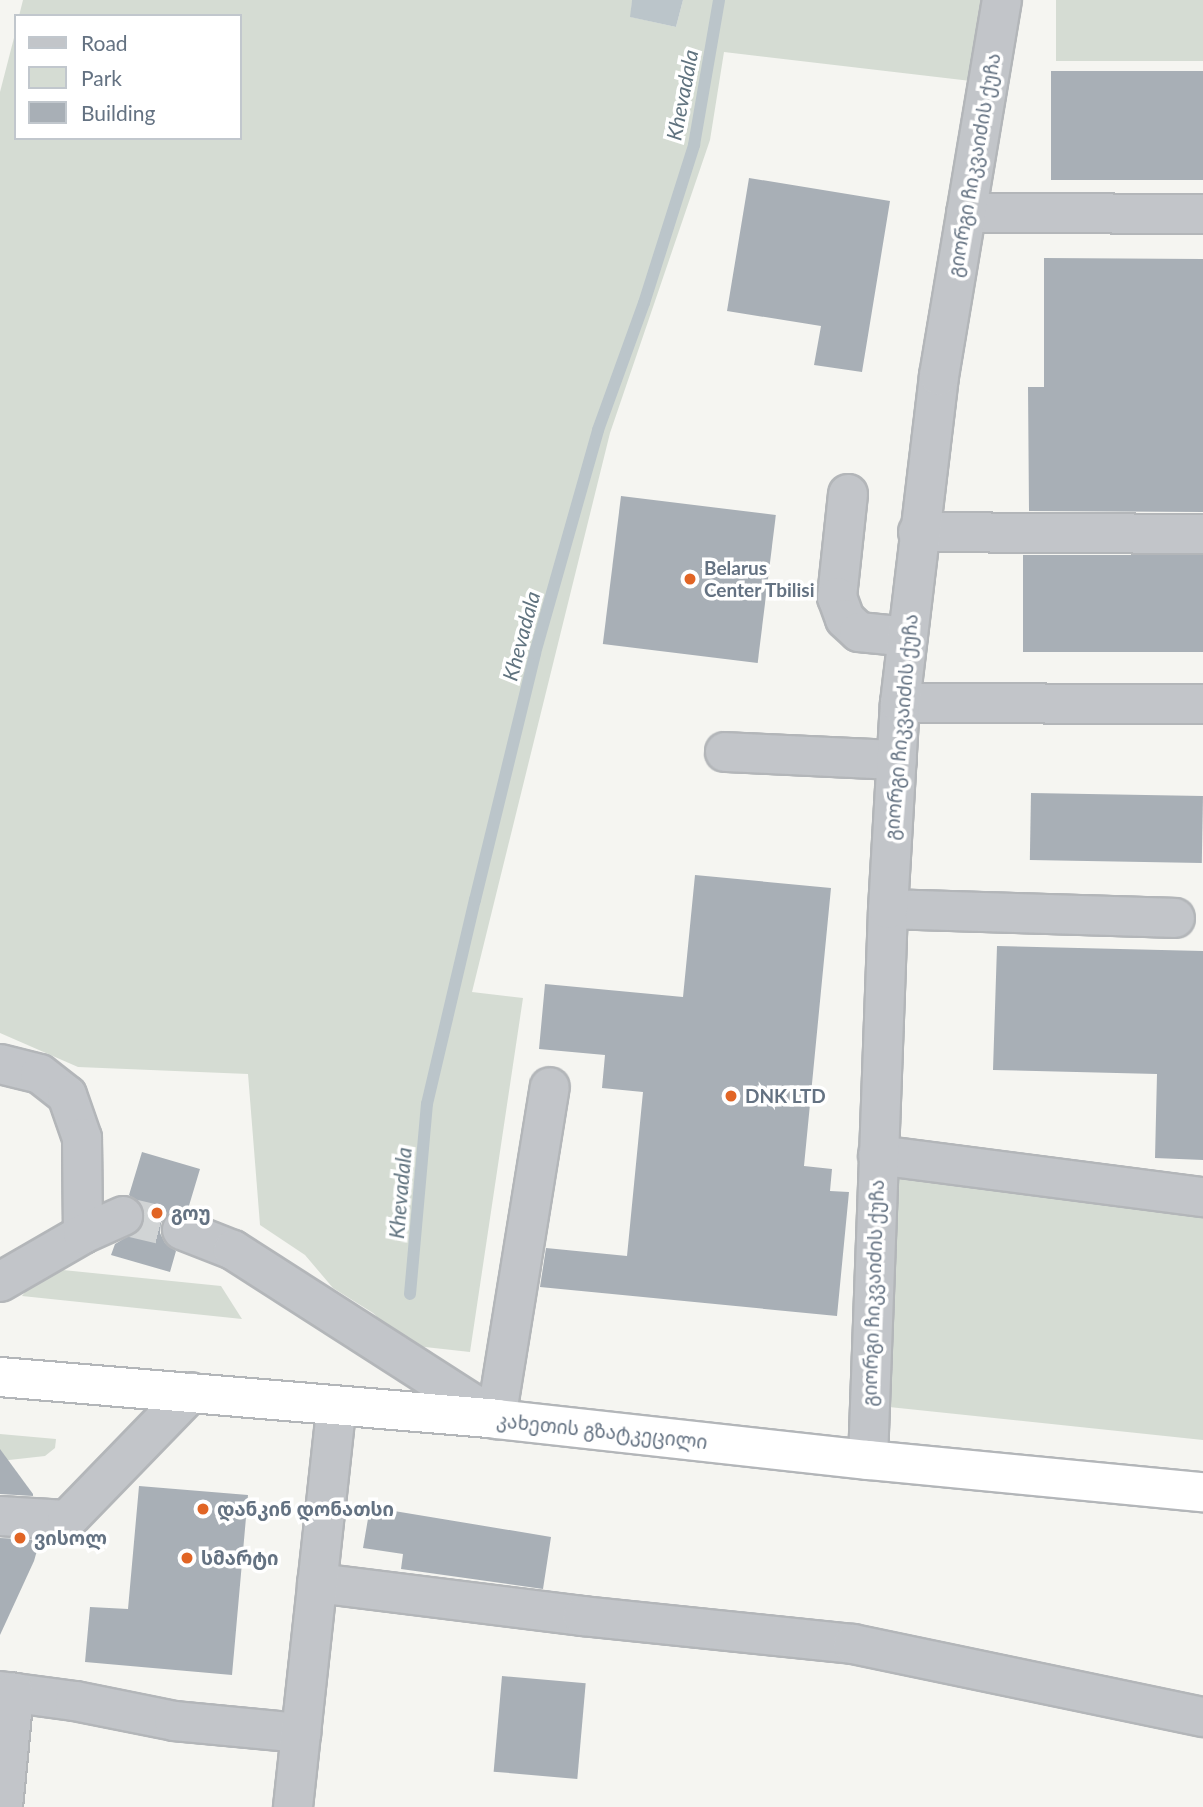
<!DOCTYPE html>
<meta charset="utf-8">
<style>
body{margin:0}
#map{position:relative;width:1203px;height:1807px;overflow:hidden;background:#f5f5f1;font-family:Lato,"Noto Sans Georgian",sans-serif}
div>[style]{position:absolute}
.green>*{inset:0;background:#d5dcd3;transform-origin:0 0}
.water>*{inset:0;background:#bbc5ca}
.stream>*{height:12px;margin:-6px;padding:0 6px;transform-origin:6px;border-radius:6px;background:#bbc5ca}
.building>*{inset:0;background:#a8afb6;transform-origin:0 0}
.minor-tunnel>*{height:38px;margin-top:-19px;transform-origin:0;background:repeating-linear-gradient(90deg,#d1d4d5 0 38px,transparent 0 57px)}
.roads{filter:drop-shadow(2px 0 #b3b6b9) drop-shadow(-2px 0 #b3b6b9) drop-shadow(0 2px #b3b6b9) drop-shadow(0 -2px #b3b6b9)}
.minor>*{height:38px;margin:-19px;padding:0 19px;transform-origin:19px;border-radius:19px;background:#c2c5c9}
.highway>*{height:38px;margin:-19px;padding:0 19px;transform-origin:19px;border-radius:19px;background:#fff}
.dots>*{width:19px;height:19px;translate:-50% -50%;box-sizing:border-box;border:4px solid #fff;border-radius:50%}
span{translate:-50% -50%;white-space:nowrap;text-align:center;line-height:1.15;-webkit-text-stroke:7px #fff;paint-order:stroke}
.street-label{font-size:19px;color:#647282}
.poi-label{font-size:19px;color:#647282;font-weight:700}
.left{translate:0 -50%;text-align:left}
.water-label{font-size:21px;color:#60737f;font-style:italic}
.legend{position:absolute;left:14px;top:14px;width:228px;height:126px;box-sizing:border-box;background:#fff;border:2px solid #c1c7cd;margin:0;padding:9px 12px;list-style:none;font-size:21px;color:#647282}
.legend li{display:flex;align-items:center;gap:14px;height:35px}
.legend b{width:35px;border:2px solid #c1c7cd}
</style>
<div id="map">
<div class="green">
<i style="clip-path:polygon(23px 0,632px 0,631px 17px,676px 27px,683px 0,1002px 0,988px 83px,724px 52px,710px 140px,610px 433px,472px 992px,523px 998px,470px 1352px,407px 1345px,373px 1313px,333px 1288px,305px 1255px,260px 1225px,248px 1074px,78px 1067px,0 1033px,0 92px,16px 30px,16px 138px,240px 138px,240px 16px,19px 16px)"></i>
<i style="left:1056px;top:0;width:147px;height:61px"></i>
<i style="clip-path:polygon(878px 1155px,1203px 1197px,1203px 1440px,870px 1405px)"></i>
<i style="clip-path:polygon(43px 1268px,221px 1286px,242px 1319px,22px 1296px)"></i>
<i style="clip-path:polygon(0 1434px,56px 1439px,55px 1448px,45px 1456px,0 1461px)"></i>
</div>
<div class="water">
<i style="clip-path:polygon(632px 0,683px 0,676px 27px,630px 17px)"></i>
</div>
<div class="stream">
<i style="left:410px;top:1294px;width:191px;rotate:-84.9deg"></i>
<i style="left:427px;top:1104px;width:210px;rotate:-76.8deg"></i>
<i style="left:475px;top:900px;width:254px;rotate:-76.3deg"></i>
<i style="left:535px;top:653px;width:232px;rotate:-74.2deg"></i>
<i style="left:598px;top:430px;width:135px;rotate:-70.1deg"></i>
<i style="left:644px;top:303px;width:166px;rotate:-72.4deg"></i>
<i style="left:694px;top:145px;width:147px;rotate:-80.2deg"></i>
</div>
<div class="building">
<i style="left:1051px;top:71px;width:152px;height:109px"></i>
<i style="clip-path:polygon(749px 178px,890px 201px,862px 372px,814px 365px,821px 326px,727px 311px)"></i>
<i style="clip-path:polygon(1044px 258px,1203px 259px,1203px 512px,1029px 511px,1028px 387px,1044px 387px)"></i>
<i style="left:621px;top:496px;width:156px;height:149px;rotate:7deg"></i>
<i style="left:1023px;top:555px;width:180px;height:97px"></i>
<i style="left:1031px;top:793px;width:172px;height:67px;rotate:1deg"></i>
<i style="clip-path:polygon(695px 875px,831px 888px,804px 1166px,832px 1169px,830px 1191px,849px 1192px,837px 1316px,540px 1287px,546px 1248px,627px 1256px,643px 1092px,602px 1088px,605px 1055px,539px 1049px,545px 984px,683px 997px)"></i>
<i style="clip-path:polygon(997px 946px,1203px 951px,1203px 1160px,1155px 1158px,1157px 1074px,993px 1070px)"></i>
<i style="clip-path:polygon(142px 1152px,200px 1169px,188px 1209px,169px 1213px,161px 1223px,160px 1233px,165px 1243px,176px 1251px,170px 1272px,111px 1255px,115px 1244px,140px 1229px,145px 1219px,143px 1206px,129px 1195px)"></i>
<i style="clip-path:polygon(0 1449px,33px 1494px,33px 1496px,0 1494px)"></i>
<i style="clip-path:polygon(139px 1486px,248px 1495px,232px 1675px,85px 1662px,90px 1607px,128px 1609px)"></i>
<i style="clip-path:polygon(370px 1507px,551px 1537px,543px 1589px,401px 1569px,403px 1554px,363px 1548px)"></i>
<i style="clip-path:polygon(0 1538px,40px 1540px,34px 1561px,0 1635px)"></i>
<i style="left:502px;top:1676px;width:84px;height:96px;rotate:5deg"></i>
</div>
<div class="minor-tunnel">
<i style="left:123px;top:1216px;width:61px;rotate:13.3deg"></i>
</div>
<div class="roads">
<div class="minor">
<i style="left:966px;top:213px;width:237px;rotate:0.2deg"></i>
<i style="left:848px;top:494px;width:104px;rotate:96.1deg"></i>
<i style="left:837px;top:597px;width:23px;rotate:70deg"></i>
<i style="left:845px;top:619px;width:19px;rotate:43deg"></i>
<i style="left:859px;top:632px;width:49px;rotate:5.8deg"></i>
<i style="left:918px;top:532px;width:285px;rotate:0.4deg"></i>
<i style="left:900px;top:703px;width:303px;rotate:0.2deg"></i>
<i style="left:725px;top:752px;width:172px;rotate:2.7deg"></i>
<i style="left:888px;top:909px;width:287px;rotate:1.8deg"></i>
<i style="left:0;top:1064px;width:41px;rotate:14deg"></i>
<i style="left:40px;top:1074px;width:34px;rotate:38deg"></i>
<i style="left:67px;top:1095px;width:46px;rotate:70.8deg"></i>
<i style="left:82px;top:1138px;width:96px;rotate:89.4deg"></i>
<i style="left:878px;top:1155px;width:328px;rotate:7.4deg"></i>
<i style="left:182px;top:1230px;width:55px;rotate:21.4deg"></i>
<i style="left:233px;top:1250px;width:313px;rotate:32.7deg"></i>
<i style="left:496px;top:1419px;width:336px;rotate:-80.8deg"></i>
<i style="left:0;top:1282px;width:96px;rotate:-30deg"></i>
<i style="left:83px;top:1234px;width:44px;rotate:-24.2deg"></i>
<i style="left:868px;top:1460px;width:551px;rotate:-87.92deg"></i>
<i style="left:888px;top:909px;width:206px;rotate:-86.7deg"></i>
<i style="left:900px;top:703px;width:329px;rotate:-83.2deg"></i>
<i style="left:939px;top:376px;width:381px;rotate:-80.5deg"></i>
<i style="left:0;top:1516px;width:67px;rotate:3.4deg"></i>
<i style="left:67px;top:1520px;width:178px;rotate:-45.9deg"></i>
<i style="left:317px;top:1583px;width:268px;rotate:7.1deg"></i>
<i style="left:583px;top:1616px;width:271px;rotate:5.9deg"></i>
<i style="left:853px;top:1644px;width:358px;rotate:11.8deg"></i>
<i style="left:0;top:1691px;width:76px;rotate:7.6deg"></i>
<i style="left:75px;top:1701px;width:101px;rotate:11.4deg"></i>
<i style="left:174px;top:1721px;width:128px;rotate:5.4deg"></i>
<i style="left:3px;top:1807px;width:115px;rotate:-84.5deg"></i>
<i style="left:293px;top:1807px;width:401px;rotate:-83.8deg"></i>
</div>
<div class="highway">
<i style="left:0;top:1377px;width:498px;rotate:4.8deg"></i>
<i style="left:496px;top:1419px;width:374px;rotate:6.3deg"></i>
<i style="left:868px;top:1460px;width:337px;rotate:5.5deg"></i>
</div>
</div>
<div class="dots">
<i style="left:690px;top:579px;background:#e16525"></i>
<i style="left:731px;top:1096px;background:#e16525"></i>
<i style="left:157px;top:1213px;background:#e16525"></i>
<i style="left:203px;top:1509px;background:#e16525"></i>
<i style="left:20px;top:1538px;background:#e16525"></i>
<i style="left:187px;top:1558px;background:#e16525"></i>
</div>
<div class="street-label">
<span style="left:974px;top:165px;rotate:-80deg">გიორგი ჩიკვაიძის ქუჩა</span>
<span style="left:901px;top:727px;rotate:-85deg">გიორგი ჩიკვაიძის ქუჩა</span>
<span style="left:873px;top:1293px;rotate:-88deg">გიორგი ჩიკვაიძის ქუჩა</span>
<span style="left:602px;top:1431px;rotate:6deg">კახეთის გზატკეცილი</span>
</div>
<div class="poi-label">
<span class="left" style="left:704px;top:579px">Belarus<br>Center Tbilisi</span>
<span class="left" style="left:745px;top:1096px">DNK LTD</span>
<span class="left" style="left:171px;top:1213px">გოუ</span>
<span class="left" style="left:217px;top:1509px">დანკინ დონათსი</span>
<span class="left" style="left:34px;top:1538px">ვისოლ</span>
<span class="left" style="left:201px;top:1558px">სმარტი</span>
</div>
<div class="water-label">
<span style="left:682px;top:95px;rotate:-79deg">Khevadala</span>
<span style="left:521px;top:636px;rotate:-75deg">Khevadala</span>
<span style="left:400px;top:1193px;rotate:-85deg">Khevadala</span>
</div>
<ul class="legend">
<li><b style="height:9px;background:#c2c5c9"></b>Road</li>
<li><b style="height:19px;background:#d5dcd3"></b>Park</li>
<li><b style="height:19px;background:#a8afb6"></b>Building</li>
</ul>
</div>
